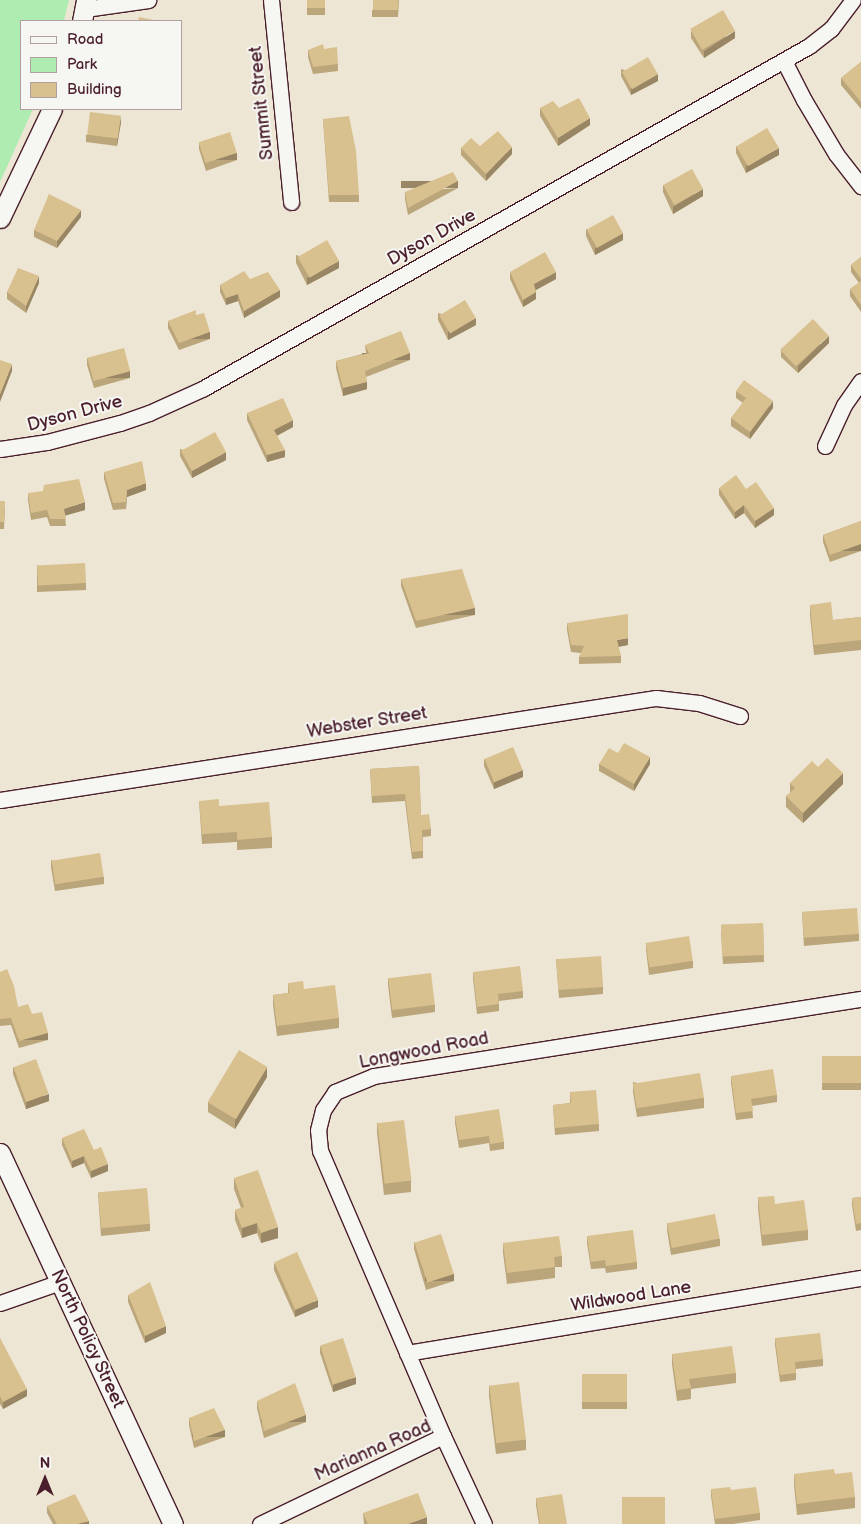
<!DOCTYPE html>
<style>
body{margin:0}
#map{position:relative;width:861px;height:1524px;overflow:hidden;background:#ede6d4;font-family:"Balsamiq Sans",sans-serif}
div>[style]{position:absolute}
.green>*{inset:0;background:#aeecb2}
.roads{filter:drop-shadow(1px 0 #4a1f2b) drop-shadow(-1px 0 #4a1f2b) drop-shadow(0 1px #4a1f2b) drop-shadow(0 -1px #4a1f2b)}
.minor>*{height:15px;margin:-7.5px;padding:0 7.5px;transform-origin:7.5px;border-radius:7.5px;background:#f6f6f2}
.tertiary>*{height:19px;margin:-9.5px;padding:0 9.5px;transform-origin:9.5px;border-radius:9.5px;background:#f6f6f2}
.wall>*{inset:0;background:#bba57b;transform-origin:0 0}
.shaded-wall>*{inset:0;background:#988664;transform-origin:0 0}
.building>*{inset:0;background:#d9c08f;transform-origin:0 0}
span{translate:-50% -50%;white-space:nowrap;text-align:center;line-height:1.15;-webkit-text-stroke:4px #f6f6f2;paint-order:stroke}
.street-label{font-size:18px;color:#4a1f2b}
.legend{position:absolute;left:20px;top:20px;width:162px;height:90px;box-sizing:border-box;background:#f6f6f2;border:1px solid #b1a0a2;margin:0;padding:6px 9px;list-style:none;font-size:15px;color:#4a1f2b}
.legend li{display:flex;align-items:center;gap:10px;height:25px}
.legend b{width:25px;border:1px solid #b1a0a2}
.north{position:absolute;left:20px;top:1454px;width:50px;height:50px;-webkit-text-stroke:4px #f6f6f2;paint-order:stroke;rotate:0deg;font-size:14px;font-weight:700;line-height:20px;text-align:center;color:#4a1f2b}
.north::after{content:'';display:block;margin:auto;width:18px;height:22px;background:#4a1f2b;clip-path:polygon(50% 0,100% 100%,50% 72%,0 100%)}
</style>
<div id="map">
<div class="green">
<i style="clip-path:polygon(0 0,69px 0,64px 21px,21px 21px,21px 109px,33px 109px,0 182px)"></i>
</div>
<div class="roads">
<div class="minor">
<i style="left:271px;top:0;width:203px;rotate:84.3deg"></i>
<i style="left:85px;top:9px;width:64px;rotate:-8.1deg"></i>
<i style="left:784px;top:61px;width:44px;rotate:62.9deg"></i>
<i style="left:804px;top:100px;width:63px;rotate:59.3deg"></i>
<i style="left:836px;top:154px;width:41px;rotate:52deg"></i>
<i style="left:825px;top:446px;width:45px;rotate:-65.1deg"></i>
<i style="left:844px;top:405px;width:29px;rotate:-55deg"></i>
<i style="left:0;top:449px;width:48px;rotate:-8.5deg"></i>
<i style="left:47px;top:442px;width:75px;rotate:-14.6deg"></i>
<i style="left:120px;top:423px;width:31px;rotate:-19deg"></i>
<i style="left:149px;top:413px;width:60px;rotate:-24.4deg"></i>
<i style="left:204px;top:388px;width:695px;rotate:-29.48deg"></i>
<i style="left:809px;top:46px;width:28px;rotate:-38deg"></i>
<i style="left:831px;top:29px;width:36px;rotate:-53deg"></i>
<i style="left:0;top:800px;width:664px;rotate:-8.84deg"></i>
<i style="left:656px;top:698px;width:43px;rotate:6.6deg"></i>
<i style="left:699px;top:703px;width:43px;rotate:17.6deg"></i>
<i style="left:0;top:1303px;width:64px;rotate:-19.3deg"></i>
<i style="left:407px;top:1353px;width:460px;rotate:-9.4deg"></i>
<i style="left:443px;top:1436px;width:310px;rotate:-113.3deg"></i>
<i style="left:320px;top:1151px;width:21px;rotate:-95deg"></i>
<i style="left:318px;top:1130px;width:21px;rotate:-76deg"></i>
<i style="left:323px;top:1110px;width:22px;rotate:-56deg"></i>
<i style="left:335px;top:1092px;width:42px;rotate:-22.3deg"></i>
<i style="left:374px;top:1076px;width:493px;rotate:-9deg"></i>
<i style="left:260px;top:1524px;width:203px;rotate:-25.7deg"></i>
<i style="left:443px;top:1436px;width:97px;rotate:65deg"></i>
</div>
<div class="tertiary">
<i style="left:82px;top:21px;width:21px;rotate:-79deg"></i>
<i style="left:0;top:218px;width:121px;rotate:-64.5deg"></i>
<i style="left:0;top:1153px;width:409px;rotate:65deg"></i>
</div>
</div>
<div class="wall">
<i style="left:307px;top:0;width:18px;height:15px"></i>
<i style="clip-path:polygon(399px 0,398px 17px,372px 17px,372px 10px)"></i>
<i style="clip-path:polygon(691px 31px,735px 38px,704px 58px,691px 38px)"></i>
<i style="clip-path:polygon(324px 49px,338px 64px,338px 71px,313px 74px,308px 57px,308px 50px)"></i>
<i style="clip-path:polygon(861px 62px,861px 109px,841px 85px,841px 78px)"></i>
<i style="clip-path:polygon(621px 69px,658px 81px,631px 95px,621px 76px)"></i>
<i style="clip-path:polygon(540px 108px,559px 108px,590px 125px,558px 146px,540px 116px)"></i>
<i style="clip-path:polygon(323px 119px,359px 195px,359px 202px,329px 202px)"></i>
<i style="clip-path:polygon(121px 122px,117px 146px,86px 142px,86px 135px)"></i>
<i style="clip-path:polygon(199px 142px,237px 160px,206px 171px,199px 149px)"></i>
<i style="clip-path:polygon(480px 146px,512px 154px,486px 181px,461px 155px,461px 148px)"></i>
<i style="clip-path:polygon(736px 146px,779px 155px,746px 173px,736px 153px)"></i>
<i style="clip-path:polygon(663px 185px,703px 196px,673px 214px,663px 192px)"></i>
<i style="clip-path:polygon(458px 188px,408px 215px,405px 199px,405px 192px)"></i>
<i style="clip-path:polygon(81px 217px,57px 248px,34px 237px,34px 230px)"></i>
<i style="clip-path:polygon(586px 229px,623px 240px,595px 255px,586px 236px)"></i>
<i style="clip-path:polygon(296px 255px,339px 268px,307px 285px,296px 263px)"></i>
<i style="clip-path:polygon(861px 257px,861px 312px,850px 296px,850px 289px,859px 283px,851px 272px,851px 265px)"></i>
<i style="clip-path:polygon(510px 272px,556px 279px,536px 290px,536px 299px,523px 307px,510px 279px)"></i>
<i style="clip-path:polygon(250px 279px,280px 297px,244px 318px,238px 301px,226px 305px,220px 292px,220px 285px)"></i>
<i style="clip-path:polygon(39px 283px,26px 313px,7px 299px,7px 292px)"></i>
<i style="clip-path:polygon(438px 313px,476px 325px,448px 340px,438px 320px)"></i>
<i style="clip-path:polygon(196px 315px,210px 339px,179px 350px,168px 328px,168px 321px)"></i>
<i style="clip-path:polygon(829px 343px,798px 373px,781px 357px,781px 350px)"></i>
<i style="clip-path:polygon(365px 345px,410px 360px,366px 377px,367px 389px,343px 396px,336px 368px,336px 361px,366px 353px)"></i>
<i style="clip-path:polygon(87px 358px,130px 378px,94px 388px,87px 365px)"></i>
<i style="clip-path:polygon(736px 391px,773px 408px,750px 439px,731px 426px,731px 418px,743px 403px,736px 398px)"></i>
<i style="clip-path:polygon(247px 413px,293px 427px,277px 436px,285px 457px,267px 462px,247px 420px)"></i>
<i style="clip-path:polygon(180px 449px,226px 460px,192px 478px,180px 456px)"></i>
<i style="clip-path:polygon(104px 472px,146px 490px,127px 497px,126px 509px,113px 510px,104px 479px)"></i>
<i style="clip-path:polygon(719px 488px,746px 489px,774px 515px,755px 528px,744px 513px,735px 519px,719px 495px)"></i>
<i style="clip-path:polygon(28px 493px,85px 510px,65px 515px,66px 526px,50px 526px,47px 517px,31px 520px,28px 500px)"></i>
<i style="clip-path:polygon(0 501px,5px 508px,4px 529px,0 529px)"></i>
<i style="clip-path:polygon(861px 521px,861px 551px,830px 562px,823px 542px,823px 535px)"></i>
<i style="clip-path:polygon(37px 565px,86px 583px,86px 590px,37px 592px)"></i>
<i style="clip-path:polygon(401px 579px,475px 615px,416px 628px,401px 586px)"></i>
<i style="clip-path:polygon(810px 605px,833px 620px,861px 617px,861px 650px,814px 655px,810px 615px)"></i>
<i style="clip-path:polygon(567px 623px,628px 645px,618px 647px,621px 656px,621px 663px,579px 664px,579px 657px,581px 653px,571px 652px,567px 630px)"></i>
<i style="clip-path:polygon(618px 753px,650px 764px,634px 791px,599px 771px,599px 764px)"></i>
<i style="clip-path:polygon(484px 759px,523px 777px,494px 789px,484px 766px)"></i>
<i style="clip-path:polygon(419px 766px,421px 815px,431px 829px,431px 836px,423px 837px,423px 858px,412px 859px,405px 801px,372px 803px,370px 769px)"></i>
<i style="clip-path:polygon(818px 767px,843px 784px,803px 823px,786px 807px,786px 796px,790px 793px,790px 783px)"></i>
<i style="clip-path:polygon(199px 801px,219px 806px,272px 837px,272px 848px,237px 850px,237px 842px,202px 844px)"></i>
<i style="clip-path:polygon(51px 860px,104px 877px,104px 884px,55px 891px,51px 867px)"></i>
<i style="clip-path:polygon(802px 912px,859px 934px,859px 941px,804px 946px)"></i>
<i style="clip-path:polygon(763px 923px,764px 962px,723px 964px,721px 932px)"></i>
<i style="clip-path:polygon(646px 943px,693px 961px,693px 968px,649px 975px,646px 950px)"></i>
<i style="clip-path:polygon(556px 959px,603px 987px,603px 994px,559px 998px)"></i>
<i style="clip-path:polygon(0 972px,18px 1007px,32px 1014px,48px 1040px,19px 1048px,11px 1025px,0 1026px)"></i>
<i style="clip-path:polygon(473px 972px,523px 991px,523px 998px,499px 1001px,499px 1011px,477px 1014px,473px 979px)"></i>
<i style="clip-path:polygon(388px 978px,435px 1005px,435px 1012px,392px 1018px,388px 985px)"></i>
<i style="clip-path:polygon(288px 983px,304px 989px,339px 1018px,339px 1028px,277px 1036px,273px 1005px,273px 995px,288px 993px)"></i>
<i style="left:861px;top:1056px;width:34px;height:39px;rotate:90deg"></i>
<i style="clip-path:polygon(13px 1067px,49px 1101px,26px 1109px,13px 1074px)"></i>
<i style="clip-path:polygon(731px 1076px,777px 1095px,777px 1102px,752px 1106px,753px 1118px,736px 1120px,731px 1083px)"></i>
<i style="clip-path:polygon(267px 1077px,235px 1129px,208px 1112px,208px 1102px)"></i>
<i style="clip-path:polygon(633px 1082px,704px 1098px,704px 1108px,637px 1117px,633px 1092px)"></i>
<i style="clip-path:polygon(570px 1092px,599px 1124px,599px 1131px,555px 1135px,553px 1105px,570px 1103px)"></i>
<i style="clip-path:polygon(455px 1116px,504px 1142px,504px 1149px,490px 1151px,489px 1143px,459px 1148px,455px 1123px)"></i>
<i style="clip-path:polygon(377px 1122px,411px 1181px,411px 1192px,384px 1195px,377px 1133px)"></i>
<i style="clip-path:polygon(62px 1138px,94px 1150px,108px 1171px,91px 1178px,84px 1163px,72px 1168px,62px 1145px)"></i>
<i style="clip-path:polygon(234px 1178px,278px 1238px,261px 1243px,257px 1233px,242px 1238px,235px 1220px,235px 1210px,241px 1208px,234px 1189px)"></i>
<i style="clip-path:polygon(98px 1193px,150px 1224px,150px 1231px,101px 1236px)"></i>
<i style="clip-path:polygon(758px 1197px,775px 1204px,808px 1230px,808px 1240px,762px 1246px,758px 1208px)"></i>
<i style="clip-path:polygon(861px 1197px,861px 1230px,856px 1231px,852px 1205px,852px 1198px)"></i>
<i style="clip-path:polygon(667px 1223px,720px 1239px,720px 1246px,671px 1255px,667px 1230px)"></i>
<i style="clip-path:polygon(587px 1236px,637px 1262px,637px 1269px,606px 1273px,605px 1268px,591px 1269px,587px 1243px)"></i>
<i style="clip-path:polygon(414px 1242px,454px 1281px,426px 1290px,414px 1249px)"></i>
<i style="clip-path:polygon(503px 1243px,562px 1256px,562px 1267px,555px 1267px,555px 1278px,507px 1284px,503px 1253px)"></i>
<i style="clip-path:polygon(274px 1263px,318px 1307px,295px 1317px,274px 1270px)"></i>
<i style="clip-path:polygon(128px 1295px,166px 1333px,145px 1343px,128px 1302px)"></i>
<i style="clip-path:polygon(0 1338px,27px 1396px,3px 1409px,0 1404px)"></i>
<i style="clip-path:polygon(775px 1338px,823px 1359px,823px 1366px,796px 1369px,796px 1380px,780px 1382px,775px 1345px)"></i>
<i style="clip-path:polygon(320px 1346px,356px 1384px,333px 1392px,320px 1353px)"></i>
<i style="clip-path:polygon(672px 1354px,736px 1373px,736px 1383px,691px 1389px,691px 1399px,677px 1401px,672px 1364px)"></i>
<i style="left:582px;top:1374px;width:45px;height:35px"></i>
<i style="clip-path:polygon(489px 1385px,526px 1440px,526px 1450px,496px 1454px,489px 1396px)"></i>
<i style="clip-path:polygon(257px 1401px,306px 1422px,264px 1438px,257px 1408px)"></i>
<i style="clip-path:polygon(189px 1418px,225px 1437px,194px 1448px,189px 1425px)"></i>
<i style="clip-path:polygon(794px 1474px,855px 1497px,855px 1508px,797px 1515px,794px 1485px)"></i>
<i style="clip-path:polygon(711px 1489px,760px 1513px,760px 1520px,733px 1524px,715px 1524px,711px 1496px)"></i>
<i style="clip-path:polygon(536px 1498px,567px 1524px,539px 1524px,536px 1505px)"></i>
<i style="clip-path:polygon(47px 1506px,89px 1524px,53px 1524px,47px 1513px)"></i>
<i style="clip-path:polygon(363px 1513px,427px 1524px,364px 1524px)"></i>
</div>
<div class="shaded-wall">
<i style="clip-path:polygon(735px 31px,735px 38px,704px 58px,704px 51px)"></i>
<i style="clip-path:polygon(658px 74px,658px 81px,631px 95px,631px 88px)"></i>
<i style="clip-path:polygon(121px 116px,121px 122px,117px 146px,117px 139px)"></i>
<i style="clip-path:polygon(590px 118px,590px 125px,558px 146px,558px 138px)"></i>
<i style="clip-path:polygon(512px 147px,512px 154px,486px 181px,486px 174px)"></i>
<i style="clip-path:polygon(779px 148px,779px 155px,746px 173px,746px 166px)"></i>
<i style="left:237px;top:153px;width:7px;height:33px;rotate:90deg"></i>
<i style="left:458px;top:181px;width:7px;height:57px;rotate:90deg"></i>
<i style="clip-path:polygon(703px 189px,703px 196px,673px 214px,673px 207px)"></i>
<i style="clip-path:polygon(81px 210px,81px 217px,57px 248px,57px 241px)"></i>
<i style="clip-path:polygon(623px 233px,623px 240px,595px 255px,595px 248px)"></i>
<i style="clip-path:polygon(339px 261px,339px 268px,307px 285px,307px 278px)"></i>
<i style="clip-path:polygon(556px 272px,556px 279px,534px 291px,534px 284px)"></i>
<i style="clip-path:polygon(39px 276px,39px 283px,26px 313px,26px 306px)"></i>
<i style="clip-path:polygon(280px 290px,280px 297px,244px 318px,244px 311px)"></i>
<i style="clip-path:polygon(536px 292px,536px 299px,523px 307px,523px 300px)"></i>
<i style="clip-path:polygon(238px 294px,238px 301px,226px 305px,226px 298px)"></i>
<i style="clip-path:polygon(476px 318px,476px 325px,448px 340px,448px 332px)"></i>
<i style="left:210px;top:332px;width:7px;height:33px;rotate:90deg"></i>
<i style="clip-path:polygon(829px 336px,829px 343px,798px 373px,798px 366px)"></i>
<i style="left:410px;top:353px;width:7px;height:48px;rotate:90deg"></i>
<i style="clip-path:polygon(12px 364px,12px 371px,0 402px,0 394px)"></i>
<i style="left:130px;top:371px;width:7px;height:37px;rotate:90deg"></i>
<i style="clip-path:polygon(367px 382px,367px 389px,343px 396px,343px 388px)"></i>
<i style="clip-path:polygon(773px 401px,773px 408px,750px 439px,750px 432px)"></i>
<i style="clip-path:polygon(293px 420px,293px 427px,274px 437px,274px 430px)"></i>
<i style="clip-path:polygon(285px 450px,285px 457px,267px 462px,267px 455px)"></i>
<i style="clip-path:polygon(226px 452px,226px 460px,192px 478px,192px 471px)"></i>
<i style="clip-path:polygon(146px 483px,146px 490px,127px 497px,126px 509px,127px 490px)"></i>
<i style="clip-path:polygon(85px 502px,85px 510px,64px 516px,64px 509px)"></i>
<i style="clip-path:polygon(744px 505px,744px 513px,735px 519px,735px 512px)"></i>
<i style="clip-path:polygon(774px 508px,774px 515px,755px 528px,755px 521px)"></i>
<i style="left:861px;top:544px;width:7px;height:33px;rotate:90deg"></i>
<i style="left:475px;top:608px;width:7px;height:60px;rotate:90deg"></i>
<i style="clip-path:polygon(628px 638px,628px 645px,617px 647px,617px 640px)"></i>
<i style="clip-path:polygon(650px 757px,650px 764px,634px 791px,634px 784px)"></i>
<i style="clip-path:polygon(523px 770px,523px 777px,494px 789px,494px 782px)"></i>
<i style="clip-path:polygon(843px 773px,843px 784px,803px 823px,803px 813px)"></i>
<i style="left:48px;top:1033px;width:7px;height:30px;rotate:90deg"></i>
<i style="clip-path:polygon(267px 1067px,267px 1077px,235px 1129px,235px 1118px)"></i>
<i style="clip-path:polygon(49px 1094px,49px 1101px,26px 1109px,26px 1102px)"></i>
<i style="clip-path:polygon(84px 1156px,84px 1163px,72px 1168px,72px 1161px)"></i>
<i style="clip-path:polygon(108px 1164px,108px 1171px,91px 1178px,91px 1171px)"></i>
<i style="clip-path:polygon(257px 1223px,257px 1233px,242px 1238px,242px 1228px)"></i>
<i style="clip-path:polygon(278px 1227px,278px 1238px,261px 1243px,261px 1233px)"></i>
<i style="left:454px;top:1274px;width:7px;height:29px;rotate:90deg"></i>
<i style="clip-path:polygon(318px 1300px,318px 1307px,295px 1317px,295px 1310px)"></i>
<i style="clip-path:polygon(166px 1326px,166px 1333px,145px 1343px,145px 1336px)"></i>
<i style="clip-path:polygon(356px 1377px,356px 1384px,333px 1392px,333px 1385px)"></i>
<i style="clip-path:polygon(27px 1389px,27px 1396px,3px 1409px,3px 1402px)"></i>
<i style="left:306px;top:1415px;width:7px;height:45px;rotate:90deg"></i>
<i style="left:225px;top:1430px;width:7px;height:33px;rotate:90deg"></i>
<i style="clip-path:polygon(427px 1517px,427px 1524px,408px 1524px)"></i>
<i style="clip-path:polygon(89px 1521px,89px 1524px,77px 1524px)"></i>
</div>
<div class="building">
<i style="left:307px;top:0;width:18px;height:8px"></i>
<i style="left:373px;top:0;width:25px;height:10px"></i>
<i style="left:723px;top:10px;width:24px;height:38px;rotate:60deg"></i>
<i style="clip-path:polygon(139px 17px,159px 21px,138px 21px)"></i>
<i style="clip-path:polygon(323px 44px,324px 49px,337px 47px,338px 64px,313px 67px,308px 50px)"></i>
<i style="left:648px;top:57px;width:20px;height:30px;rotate:60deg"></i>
<i style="clip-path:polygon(861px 62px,861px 102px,841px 78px)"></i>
<i style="clip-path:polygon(579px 98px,590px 118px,558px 138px,540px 108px,553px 101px,559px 108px)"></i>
<i style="left:90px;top:112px;width:31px;height:23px;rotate:7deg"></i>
<i style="clip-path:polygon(349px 116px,356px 151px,359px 195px,329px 195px,323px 119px)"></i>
<i style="left:767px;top:128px;width:23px;height:36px;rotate:59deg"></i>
<i style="clip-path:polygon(498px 131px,512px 147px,486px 174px,461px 148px,471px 138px,480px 146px)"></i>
<i style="left:230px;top:132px;width:22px;height:33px;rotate:72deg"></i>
<i style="left:692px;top:169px;width:23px;height:33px;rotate:61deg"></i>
<i style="clip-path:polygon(453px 172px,458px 181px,408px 208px,405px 192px)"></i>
<i style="clip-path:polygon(49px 194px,81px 210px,57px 241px,34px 230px)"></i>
<i style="left:613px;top:215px;width:21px;height:30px;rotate:61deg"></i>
<i style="left:327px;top:240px;width:24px;height:34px;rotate:60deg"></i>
<i style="clip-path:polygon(545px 252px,556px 272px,534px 284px,536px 292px,523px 300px,510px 272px)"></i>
<i style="clip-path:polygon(861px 257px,861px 279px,851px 265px)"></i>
<i style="clip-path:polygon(18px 268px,39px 276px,26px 306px,7px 292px)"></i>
<i style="clip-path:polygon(244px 271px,250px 279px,268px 272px,280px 290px,244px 311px,238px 294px,226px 298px,220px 285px)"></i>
<i style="clip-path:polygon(861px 281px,861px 305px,850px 289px)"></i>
<i style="left:465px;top:300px;width:21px;height:30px;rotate:59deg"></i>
<i style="clip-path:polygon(196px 310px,196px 315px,204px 313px,210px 332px,179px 343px,168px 321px)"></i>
<i style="left:813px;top:319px;width:23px;height:45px;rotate:47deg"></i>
<i style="clip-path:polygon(401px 331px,410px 353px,365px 371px,367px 382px,343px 388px,336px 361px,369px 353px,365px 345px)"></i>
<i style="left:124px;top:348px;width:24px;height:38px;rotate:75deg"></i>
<i style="clip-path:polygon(0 360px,12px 364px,0 394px)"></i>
<i style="clip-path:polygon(744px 380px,773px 401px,750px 432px,731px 418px,746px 398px,736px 391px)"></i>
<i style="clip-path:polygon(283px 398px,293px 420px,274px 430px,285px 450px,267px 455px,247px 413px)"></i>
<i style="left:215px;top:432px;width:23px;height:39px;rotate:61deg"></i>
<i style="clip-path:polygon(142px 461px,146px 483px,127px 490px,126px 502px,113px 503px,104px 472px)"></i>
<i style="clip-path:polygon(736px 475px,746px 489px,756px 482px,774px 508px,755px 521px,744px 505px,735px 512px,719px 488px)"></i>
<i style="clip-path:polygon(79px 479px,85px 502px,64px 509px,66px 519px,50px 519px,47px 510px,31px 513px,28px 493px,43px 491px,44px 485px)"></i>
<i style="clip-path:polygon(0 501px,5px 501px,4px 522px,0 522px)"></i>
<i style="clip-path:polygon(861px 521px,861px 544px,830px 555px,823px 535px)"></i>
<i style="left:85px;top:563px;width:20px;height:48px;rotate:87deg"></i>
<i style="clip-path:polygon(462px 569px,475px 608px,416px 621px,401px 579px)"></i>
<i style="clip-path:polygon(831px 602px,833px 620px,861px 617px,861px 640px,814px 645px,810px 605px)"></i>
<i style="clip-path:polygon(628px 614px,628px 638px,617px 640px,621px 656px,579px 657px,584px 646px,571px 645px,567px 623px)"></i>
<i style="clip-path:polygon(624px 743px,650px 757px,634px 784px,599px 764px,609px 748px,618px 753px)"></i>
<i style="left:513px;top:747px;width:25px;height:31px;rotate:67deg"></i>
<i style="clip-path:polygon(827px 758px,843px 773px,803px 813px,786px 796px,795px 788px,790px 783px,812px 761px,818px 767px)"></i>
<i style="clip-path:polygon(419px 766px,421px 815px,429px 814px,431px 829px,422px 830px,423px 851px,412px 852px,405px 794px,372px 796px,370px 769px)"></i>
<i style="clip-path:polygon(219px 799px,219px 806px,269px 802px,272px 837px,237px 840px,237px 832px,202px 834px,199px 801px)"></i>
<i style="left:100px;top:853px;width:24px;height:49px;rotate:81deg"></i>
<i style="left:857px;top:908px;width:26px;height:55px;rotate:86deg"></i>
<i style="left:763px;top:923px;width:32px;height:42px;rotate:88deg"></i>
<i style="left:689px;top:936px;width:25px;height:44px;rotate:81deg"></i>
<i style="left:601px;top:956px;width:31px;height:45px;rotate:86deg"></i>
<i style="clip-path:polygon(520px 966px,523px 991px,498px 994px,499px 1004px,477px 1007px,473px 972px)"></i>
<i style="clip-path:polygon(7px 969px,14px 986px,18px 1007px,28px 1004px,32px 1014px,42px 1012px,48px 1033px,19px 1041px,11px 1018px,0 1019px,0 972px)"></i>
<i style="left:431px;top:973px;width:32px;height:43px;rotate:83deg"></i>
<i style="clip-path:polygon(303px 981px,304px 989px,335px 985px,339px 1018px,277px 1026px,273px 995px,289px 993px,288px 983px)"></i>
<i style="left:239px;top:1050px;width:33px;height:61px;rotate:31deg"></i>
<i style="left:861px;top:1056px;width:27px;height:39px;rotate:90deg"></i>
<i style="left:36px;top:1059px;width:37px;height:24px;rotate:70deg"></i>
<i style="clip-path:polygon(773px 1069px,777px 1095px,751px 1099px,753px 1111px,736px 1113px,731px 1076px)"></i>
<i style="left:700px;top:1073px;width:25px;height:68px;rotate:81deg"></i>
<i style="clip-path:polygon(596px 1090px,599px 1124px,555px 1128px,553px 1105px,571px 1103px,570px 1092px)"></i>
<i style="clip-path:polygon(499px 1109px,504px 1142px,490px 1144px,489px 1136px,459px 1140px,455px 1116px)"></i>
<i style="left:404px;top:1120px;width:61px;height:27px;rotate:83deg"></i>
<i style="clip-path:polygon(84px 1129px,94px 1150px,101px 1147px,108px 1164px,91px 1171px,84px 1156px,72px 1161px,62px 1138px)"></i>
<i style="clip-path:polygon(258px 1170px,278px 1227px,261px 1233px,257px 1223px,242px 1228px,235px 1210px,244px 1207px,234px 1178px)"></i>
<i style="left:147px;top:1188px;width:36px;height:49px;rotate:85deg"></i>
<i style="clip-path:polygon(774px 1196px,775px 1204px,804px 1200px,808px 1230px,762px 1235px,758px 1197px)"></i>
<i style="clip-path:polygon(861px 1197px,861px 1223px,856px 1224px,852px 1198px)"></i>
<i style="left:715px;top:1214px;width:25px;height:49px;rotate:79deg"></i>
<i style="clip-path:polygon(633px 1230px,637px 1262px,606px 1266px,605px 1260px,591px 1262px,587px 1236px)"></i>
<i style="left:441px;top:1234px;width:42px;height:28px;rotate:72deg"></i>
<i style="clip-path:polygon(559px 1236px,562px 1256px,554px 1257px,555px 1267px,507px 1273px,503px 1243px)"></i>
<i style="left:297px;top:1252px;width:52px;height:25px;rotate:66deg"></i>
<i style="clip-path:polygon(150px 1282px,166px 1326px,145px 1336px,128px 1295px)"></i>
<i style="clip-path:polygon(820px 1333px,823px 1359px,795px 1362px,796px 1373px,780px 1375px,775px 1338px)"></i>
<i style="clip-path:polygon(0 1338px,27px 1389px,3px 1402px,0 1396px)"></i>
<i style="left:343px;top:1338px;width:41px;height:24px;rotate:72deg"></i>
<i style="clip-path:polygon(732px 1346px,736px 1373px,689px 1379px,691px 1388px,677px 1390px,672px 1354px)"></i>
<i style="left:582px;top:1374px;width:45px;height:28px"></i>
<i style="left:519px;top:1382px;width:58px;height:30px;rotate:83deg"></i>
<i style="clip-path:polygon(295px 1383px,306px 1415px,264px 1431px,257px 1401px)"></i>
<i style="clip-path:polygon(214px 1408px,225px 1430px,194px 1441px,189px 1418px)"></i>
<i style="clip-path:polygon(834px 1469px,835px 1474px,852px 1472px,855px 1497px,797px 1504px,794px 1474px)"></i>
<i style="clip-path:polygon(730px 1487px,731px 1490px,756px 1487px,760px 1513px,715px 1519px,711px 1489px)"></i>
<i style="clip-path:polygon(418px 1493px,427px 1517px,408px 1524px,368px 1524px,363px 1513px)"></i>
<i style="clip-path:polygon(75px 1494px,89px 1521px,77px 1524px,57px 1524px,47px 1506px)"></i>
<i style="clip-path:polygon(562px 1494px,567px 1524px,540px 1524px,536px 1498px)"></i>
<i style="left:622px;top:1497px;width:43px;height:27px"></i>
</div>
<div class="street-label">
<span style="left:262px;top:103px;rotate:-96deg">Summit Street</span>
<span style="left:432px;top:238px;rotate:-29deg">Dyson Drive</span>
<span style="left:75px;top:414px;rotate:-15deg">Dyson Drive</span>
<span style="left:367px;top:723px;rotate:-9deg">Webster Street</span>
<span style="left:424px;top:1051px;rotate:-11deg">Longwood Road</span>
<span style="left:631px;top:1297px;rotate:-9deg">Wildwood Lane</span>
<span style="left:87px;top:1339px;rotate:65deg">North Policy Street</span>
<span style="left:373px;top:1451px;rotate:-24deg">Marianna Road</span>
</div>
<ul class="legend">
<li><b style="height:6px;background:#f6f6f2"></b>Road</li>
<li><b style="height:14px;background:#aeecb2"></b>Park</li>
<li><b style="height:14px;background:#d9c08f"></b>Building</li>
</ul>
<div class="north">N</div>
</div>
